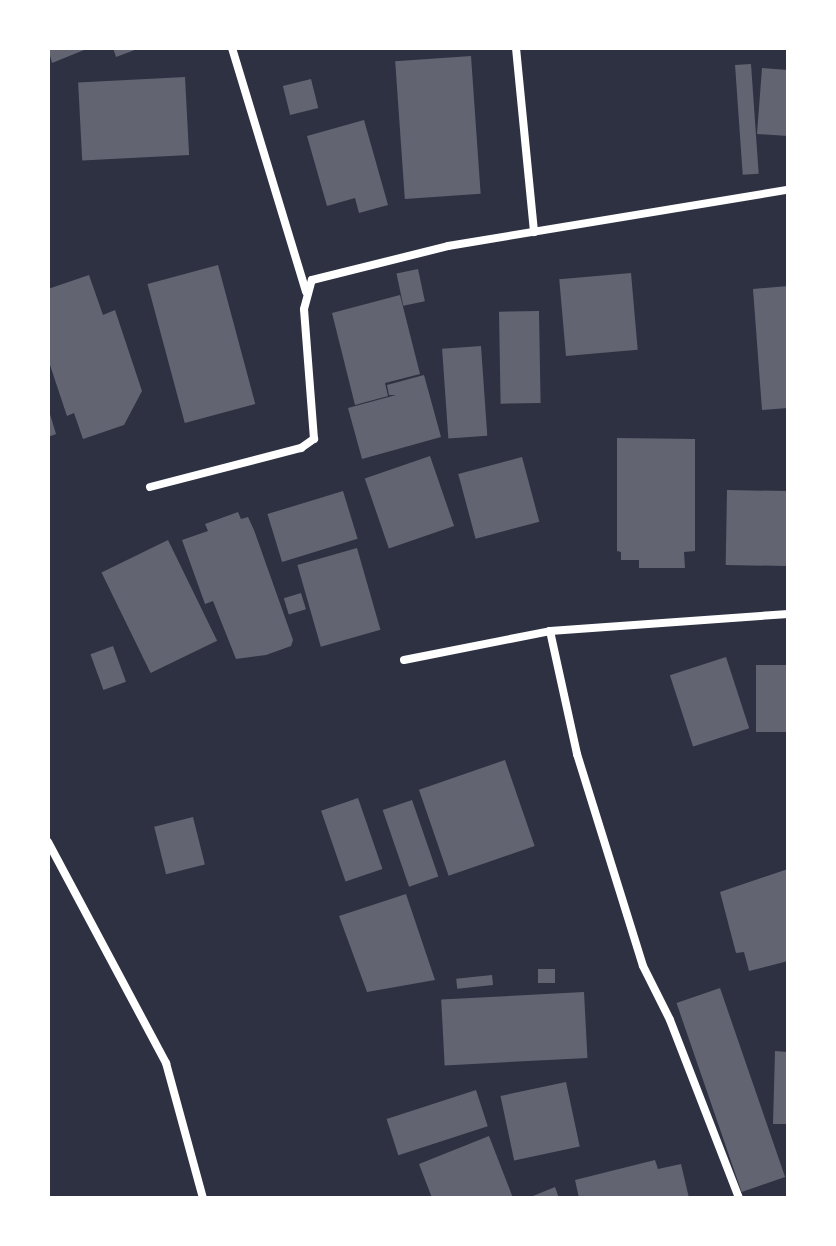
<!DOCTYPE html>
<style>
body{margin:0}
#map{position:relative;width:836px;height:1246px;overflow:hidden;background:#2d3142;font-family:"Source Sans 3",sans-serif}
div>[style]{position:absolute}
.building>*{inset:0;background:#626471;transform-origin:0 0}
.minor>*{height:8px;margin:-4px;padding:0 4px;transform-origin:4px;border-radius:4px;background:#fff}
span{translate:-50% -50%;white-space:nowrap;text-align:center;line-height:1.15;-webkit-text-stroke:8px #fff;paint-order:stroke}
.frame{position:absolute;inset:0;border:50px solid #fff;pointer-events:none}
</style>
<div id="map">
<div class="building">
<i style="clip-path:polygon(48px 48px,89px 48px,52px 63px)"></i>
<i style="clip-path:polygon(113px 48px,140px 48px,116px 57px)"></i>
<i style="left:471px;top:56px;width:138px;height:76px;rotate:86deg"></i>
<i style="left:751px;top:64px;width:110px;height:16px;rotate:86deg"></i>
<i style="clip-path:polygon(762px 68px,788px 70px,788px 136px,757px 134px)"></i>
<i style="left:185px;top:77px;width:78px;height:107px;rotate:87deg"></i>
<i style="left:311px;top:79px;width:30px;height:29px;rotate:76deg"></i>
<i style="clip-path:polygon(364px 120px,388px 205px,359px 213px,355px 198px,327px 206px,307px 136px)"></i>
<i style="left:218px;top:265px;width:144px;height:73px;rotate:75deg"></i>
<i style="left:418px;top:269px;width:33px;height:22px;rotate:78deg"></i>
<i style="left:631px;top:273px;width:77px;height:72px;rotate:85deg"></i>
<i style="clip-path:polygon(89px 275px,103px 315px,115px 310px,142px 391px,124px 425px,83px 439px,74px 413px,67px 416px,48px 359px,48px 289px)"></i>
<i style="clip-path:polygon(788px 286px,788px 408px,762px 410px,753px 289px)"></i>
<i style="clip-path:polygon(400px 295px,420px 374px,385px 383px,388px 396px,355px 405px,332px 313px)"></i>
<i style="left:539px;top:311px;width:92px;height:40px;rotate:89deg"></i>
<i style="left:481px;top:346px;width:90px;height:39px;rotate:86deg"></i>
<i style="clip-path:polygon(424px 375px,441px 437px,362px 459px,348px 408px,396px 395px,389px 395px,387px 385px)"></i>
<i style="clip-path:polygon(49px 411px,56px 434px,48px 437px,48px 412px)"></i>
<i style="clip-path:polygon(617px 438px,695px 439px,695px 551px,684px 552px,685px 568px,639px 568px,639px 560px,621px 560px,621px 552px,617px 551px)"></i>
<i style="left:430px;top:456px;width:74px;height:69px;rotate:71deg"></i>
<i style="left:522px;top:457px;width:67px;height:66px;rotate:75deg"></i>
<i style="left:727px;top:490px;width:61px;height:75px;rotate:1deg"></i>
<i style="left:343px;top:491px;width:50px;height:79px;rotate:73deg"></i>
<i style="clip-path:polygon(238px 512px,241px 519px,248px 517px,254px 530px,293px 640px,291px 646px,266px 655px,236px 659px,213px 601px,205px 604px,182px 540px,208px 531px,205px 524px)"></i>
<i style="left:168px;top:540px;width:112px;height:74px;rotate:64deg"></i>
<i style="left:357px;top:548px;width:85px;height:62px;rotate:74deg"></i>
<i style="left:301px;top:593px;width:17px;height:18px;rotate:73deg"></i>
<i style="left:113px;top:646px;width:38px;height:24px;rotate:70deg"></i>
<i style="left:726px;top:657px;width:75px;height:59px;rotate:72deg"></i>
<i style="left:756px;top:665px;width:32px;height:67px"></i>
<i style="left:505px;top:760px;width:91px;height:91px;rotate:71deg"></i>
<i style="left:358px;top:798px;width:75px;height:39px;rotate:71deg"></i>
<i style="left:412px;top:800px;width:81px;height:31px;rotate:71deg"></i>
<i style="left:193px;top:817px;width:49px;height:40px;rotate:76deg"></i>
<i style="clip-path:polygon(788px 869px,788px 961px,749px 971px,744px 952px,736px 953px,720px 892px)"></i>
<i style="clip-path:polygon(406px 894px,435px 980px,367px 992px,339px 916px)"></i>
<i style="left:555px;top:969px;width:14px;height:17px;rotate:90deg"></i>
<i style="left:492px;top:975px;width:10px;height:36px;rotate:84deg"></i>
<i style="left:720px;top:988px;width:200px;height:46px;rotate:71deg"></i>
<i style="left:584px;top:992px;width:66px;height:143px;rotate:87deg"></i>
<i style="clip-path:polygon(775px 1051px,788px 1052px,788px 1124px,773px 1124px)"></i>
<i style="left:566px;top:1082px;width:66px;height:67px;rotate:78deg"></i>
<i style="left:476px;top:1090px;width:38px;height:94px;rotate:72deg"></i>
<i style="clip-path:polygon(489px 1136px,513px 1198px,432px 1198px,419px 1164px)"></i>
<i style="clip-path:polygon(655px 1160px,658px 1169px,681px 1164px,689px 1198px,579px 1198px,575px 1180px)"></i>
<i style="clip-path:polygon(555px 1187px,559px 1198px,528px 1198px)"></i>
</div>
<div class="minor">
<i style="left:232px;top:48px;width:255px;rotate:73.1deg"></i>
<i style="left:516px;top:48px;width:185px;rotate:84.4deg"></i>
<i style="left:150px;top:487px;width:156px;rotate:-14.5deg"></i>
<i style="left:301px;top:448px;width:16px;rotate:-35deg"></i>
<i style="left:314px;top:439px;width:130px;rotate:-94.4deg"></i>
<i style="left:304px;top:309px;width:30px;rotate:-75deg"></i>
<i style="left:312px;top:280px;width:140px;rotate:-14deg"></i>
<i style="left:448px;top:246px;width:345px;rotate:-9.4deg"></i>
<i style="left:550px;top:631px;width:126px;rotate:77.6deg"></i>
<i style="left:577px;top:754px;width:222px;rotate:72.7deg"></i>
<i style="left:643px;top:966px;width:60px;rotate:63.4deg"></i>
<i style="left:670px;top:1020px;width:191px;rotate:68.8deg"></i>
<i style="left:404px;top:660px;width:149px;rotate:-11.2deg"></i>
<i style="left:550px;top:631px;width:239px;rotate:-4.1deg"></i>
<i style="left:48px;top:842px;width:251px;rotate:61.9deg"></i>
<i style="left:166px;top:1063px;width:140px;rotate:74.7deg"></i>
</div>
<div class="frame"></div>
</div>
